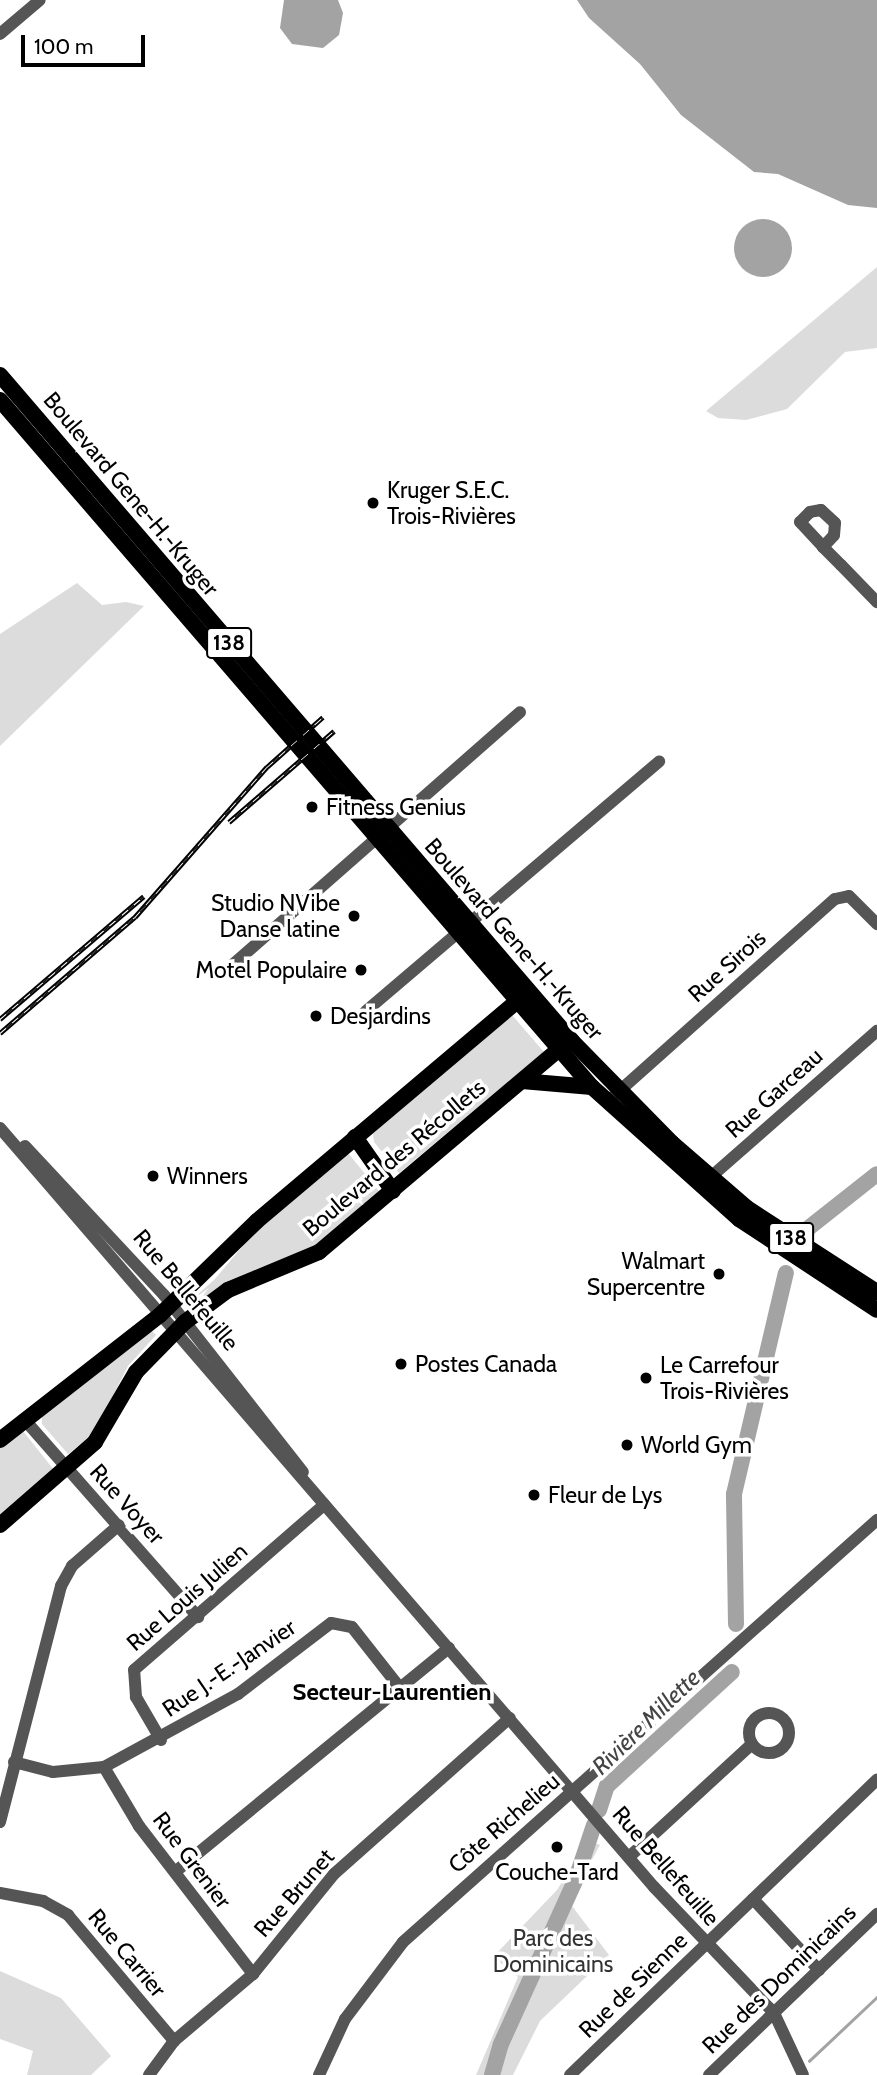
<!DOCTYPE html>
<meta charset="utf-8">
<style>
body{margin:0}
#map{position:relative;width:877px;height:2075px;overflow:hidden;background:#fff;font-family:Cabin,sans-serif}
div>[style]{position:absolute}
.green>*{inset:0;background:#dcdcdc}
.water>*{inset:0;background:#a3a3a3}
.round{border-radius:50%}
.stream>*{height:2.5px;margin:-1.25px;padding:0 1.25px;transform-origin:1.25px;border-radius:1.25px;background:#a3a3a3}
.river>*{height:16px;margin:-8px;padding:0 8px;transform-origin:8px;border-radius:8px;background:#a3a3a3}
.minor>*{height:12px;margin:-6px;padding:0 6px;transform-origin:6px;border-radius:6px;background:#555}
.minor>.ring{margin:-6px;padding:0;box-sizing:content-box;background:none;border:12px solid #555;border-radius:50%}
.major>*{height:16px;margin:-8px;padding:0 8px;transform-origin:8px;border-radius:8px;background:#000}
.rail>*{height:5px;margin-top:-2.5px;transform-origin:0;background:repeating-linear-gradient(90deg,#fff 0 8px,#000 0 16px);box-sizing:border-box;border-block:2px solid #000}
.dots>*{width:19px;height:19px;translate:-50% -50%;box-sizing:border-box;border:4px solid #fff;border-radius:50%}
span{translate:-50% -50%;white-space:nowrap;text-align:center;line-height:1.15;-webkit-text-stroke:7px #fff;paint-order:stroke}
.shield-label span{padding:2px 5px;background:#fff;border:2px solid;border-radius:5px;-webkit-text-stroke-width:0}
.shield-label{font-size:21px;color:#000;font-weight:700}
.poi-label{font-size:23px;color:#000}
.left{translate:0 -50%;text-align:left}
.right{translate:-100% -50%;text-align:right}
.street-label{font-size:23px;color:#000}
.park-label{font-size:23px;color:#333}
.neighbourhood-label{font-size:24px;color:#000;font-weight:700}
.water-label{font-size:24px;color:#444;font-style:italic}
.scale{position:absolute;left:21px;top:35px;width:124px;height:32px;box-sizing:border-box;border:4px solid #000;border-top:0;padding-left:9px;font-size:21px;line-height:24px;white-space:nowrap;color:#000;-webkit-text-stroke:5px #fff;paint-order:stroke}
</style>
<div id="map">
<div class="green">
<i style="clip-path:polygon(877px 267px,877px 348px,845px 352px,787px 409px,746px 420px,718px 418px,706px 411px)"></i>
<i style="clip-path:polygon(77px 583px,102px 605px,126px 602px,144px 606px,0 746px,0 634px)"></i>
<i style="clip-path:polygon(512px 1015px,544px 1052px,399px 1173px,374px 1142px,373px 1134px,418px 1091px)"></i>
<i style="clip-path:polygon(348px 1153px,379px 1191px,314px 1246px,193px 1308px,209px 1288px,188px 1303px,214px 1280px,253px 1234px)"></i>
<i style="clip-path:polygon(151px 1330px,156px 1335px,128px 1366px,94px 1433px,68px 1454px,42px 1424px,42px 1417px)"></i>
<i style="clip-path:polygon(23px 1431px,54px 1470px,0 1518px,0 1446px)"></i>
<i style="clip-path:polygon(588px 1840px,600px 1845px,569px 1902px,609px 1955px,540px 2021px,513px 2075px,476px 2075px,518px 1977px,493px 1957px,557px 1890px)"></i>
<i style="clip-path:polygon(0 1971px,61px 1998px,111px 2056px,91px 2075px,27px 2075px,33px 2051px,0 2039px)"></i>
</div>
<div class="water">
<i style="clip-path:polygon(284px 0,338px 0,343px 13px,339px 35px,323px 48px,292px 44px,280px 28px)"></i>
<i style="clip-path:polygon(577px 0,877px 0,877px 208px,848px 205px,778px 174px,754px 172px,681px 115px,640px 64px,589px 18px)"></i>
<i class="round" style="left:734px;top:219px;width:58px;height:58px"></i>
</div>
<div class="stream">
<i style="left:809px;top:2061px;width:93px;rotate:-43.3deg"></i>
</div>
<div class="river">
<i style="left:806px;top:1230px;width:90px;rotate:-38.3deg"></i>
<i style="left:736px;top:1624px;width:130px;rotate:-90.9deg"></i>
<i style="left:734px;top:1494px;width:227px;rotate:-76.8deg"></i>
<i style="left:599px;top:1810px;width:25px;rotate:-72deg"></i>
<i style="left:607px;top:1786px;width:169px;rotate:-42.4deg"></i>
<i style="left:492px;top:2075px;width:32px;rotate:-74deg"></i>
<i style="left:501px;top:2044px;width:181px;rotate:-65.6deg"></i>
<i style="left:576px;top:1879px;width:57px;rotate:-71.6deg"></i>
</div>
<div class="minor">
<i style="left:0;top:34px;width:52px;rotate:-40.4deg"></i>
<i style="left:823px;top:547px;width:16px;rotate:-47deg"></i>
<i style="left:834px;top:535px;width:12px;rotate:-85deg"></i>
<i style="left:835px;top:523px;width:19px;rotate:-137deg"></i>
<i style="left:821px;top:510px;width:11px;rotate:170deg"></i>
<i style="left:810px;top:512px;width:14px;rotate:135deg"></i>
<i style="left:800px;top:522px;width:34px;rotate:47deg"></i>
<i style="left:823px;top:547px;width:25px;rotate:45deg"></i>
<i style="left:841px;top:565px;width:52px;rotate:45.8deg"></i>
<i style="left:230px;top:967px;width:386px;rotate:-41.3deg"></i>
<i style="left:366px;top:1011px;width:385px;rotate:-40.4deg"></i>
<i style="left:607px;top:1102px;width:305px;rotate:-41.7deg"></i>
<i style="left:835px;top:899px;width:14px;rotate:-12deg"></i>
<i style="left:849px;top:896px;width:40px;rotate:45deg"></i>
<i style="left:0;top:1128px;width:1002px;rotate:49.25deg"></i>
<i style="left:654px;top:1887px;width:174px;rotate:46.4deg"></i>
<i style="left:774px;top:2013px;width:68px;rotate:64.9deg"></i>
<i style="left:25px;top:1146px;width:204px;rotate:47deg"></i>
<i style="left:164px;top:1295px;width:225px;rotate:51.9deg"></i>
<i style="left:705px;top:1182px;width:229px;rotate:-41.3deg"></i>
<i style="left:24px;top:1419px;width:264px;rotate:48.7deg"></i>
<i class="ring" style="left:749px;top:1713px;width:28px;height:28px"></i>
<i style="left:161px;top:1740px;width:50px;rotate:-120.2deg"></i>
<i style="left:136px;top:1697px;width:27px;rotate:-94deg"></i>
<i style="left:134px;top:1670px;width:252px;rotate:-41deg"></i>
<i style="left:14px;top:1762px;width:40px;rotate:14.4deg"></i>
<i style="left:53px;top:1772px;width:51px;rotate:-5.6deg"></i>
<i style="left:104px;top:1767px;width:153px;rotate:-28.6deg"></i>
<i style="left:238px;top:1694px;width:117px;rotate:-37.4deg"></i>
<i style="left:331px;top:1623px;width:21px;rotate:11deg"></i>
<i style="left:352px;top:1627px;width:78px;rotate:51.8deg"></i>
<i style="left:104px;top:1767px;width:69px;rotate:59.3deg"></i>
<i style="left:139px;top:1826px;width:187px;rotate:52.4deg"></i>
<i style="left:0;top:1822px;width:244px;rotate:-75.5deg"></i>
<i style="left:61px;top:1586px;width:23px;rotate:-61deg"></i>
<i style="left:72px;top:1566px;width:62px;rotate:-41.1deg"></i>
<i style="left:629px;top:1857px;width:167px;rotate:-42.6deg"></i>
<i style="left:175px;top:1872px;width:354px;rotate:-39.3deg"></i>
<i style="left:0;top:1893px;width:44px;rotate:10.5deg"></i>
<i style="left:43px;top:1901px;width:29px;rotate:29deg"></i>
<i style="left:68px;top:1915px;width:165px;rotate:49.9deg"></i>
<i style="left:753px;top:1899px;width:97px;rotate:47.1deg"></i>
<i style="left:149px;top:2075px;width:42px;rotate:-53.7deg"></i>
<i style="left:174px;top:2041px;width:104px;rotate:-40.3deg"></i>
<i style="left:253px;top:1974px;width:129px;rotate:-51deg"></i>
<i style="left:334px;top:1874px;width:235px;rotate:-41.6deg"></i>
<i style="left:319px;top:2075px;width:62px;rotate:-65.1deg"></i>
<i style="left:345px;top:2019px;width:96px;rotate:-53deg"></i>
<i style="left:403px;top:1942px;width:635px;rotate:-41.68deg"></i>
<i style="left:570px;top:2075px;width:426px;rotate:-43.9deg"></i>
<i style="left:709px;top:2075px;width:233px;rotate:-43.8deg"></i>
</div>
<div class="major">
<i style="left:0;top:375px;width:878px;rotate:49.34deg"></i>
<i style="left:572px;top:1041px;width:143px;rotate:45.6deg"></i>
<i style="left:672px;top:1143px;width:99px;rotate:40.9deg"></i>
<i style="left:747px;top:1208px;width:155px;rotate:32.9deg"></i>
<i style="left:0;top:400px;width:907px;rotate:49.25deg"></i>
<i style="left:592px;top:1087px;width:198px;rotate:41.9deg"></i>
<i style="left:739px;top:1219px;width:165px;rotate:33.4deg"></i>
<i style="left:522px;top:1081px;width:70px;rotate:4.9deg"></i>
<i style="left:355px;top:1137px;width:66px;rotate:54.9deg"></i>
<i style="left:0;top:1440px;width:203px;rotate:-38deg"></i>
<i style="left:160px;top:1315px;width:135px;rotate:-44.1deg"></i>
<i style="left:257px;top:1221px;width:350px;rotate:-40.2deg"></i>
<i style="left:0;top:1525px;width:126px;rotate:-41.1deg"></i>
<i style="left:95px;top:1442px;width:81px;rotate:-59.6deg"></i>
<i style="left:136px;top:1372px;width:70px;rotate:-45.6deg"></i>
<i style="left:185px;top:1322px;width:54px;rotate:-36.7deg"></i>
<i style="left:228px;top:1290px;width:99px;rotate:-22.7deg"></i>
<i style="left:319px;top:1252px;width:324px;rotate:-40.2deg"></i>
</div>
<div class="rail">
<i style="left:229px;top:822px;width:139px;rotate:-40.9deg"></i>
<i style="left:0;top:1019px;width:189px;rotate:-40.5deg"></i>
<i style="left:0;top:1033px;width:178px;rotate:-40.7deg"></i>
<i style="left:135px;top:917px;width:200px;rotate:-48.7deg"></i>
<i style="left:267px;top:767px;width:75px;rotate:-41.8deg"></i>
</div>
<div class="dots">
<i style="left:373px;top:503px;background:#000"></i>
<i style="left:312px;top:807px;background:#000"></i>
<i style="left:354px;top:916px;background:#000"></i>
<i style="left:361px;top:970px;background:#000"></i>
<i style="left:316px;top:1016px;background:#000"></i>
<i style="left:153px;top:1176px;background:#000"></i>
<i style="left:719px;top:1274px;background:#000"></i>
<i style="left:401px;top:1364px;background:#000"></i>
<i style="left:646px;top:1378px;background:#000"></i>
<i style="left:627px;top:1445px;background:#000"></i>
<i style="left:534px;top:1495px;background:#000"></i>
<i style="left:557px;top:1847px;background:#000"></i>
</div>
<div class="shield-label">
<span style="left:229px;top:643px">138</span>
<span style="left:791px;top:1238px">138</span>
</div>
<div class="poi-label">
<span class="left" style="left:387px;top:503px">Kruger S.E.C.<br>Trois-Rivières</span>
<span class="left" style="left:326px;top:807px">Fitness Genius</span>
<span class="right" style="left:340px;top:916px">Studio NVibe<br>Danse latine</span>
<span class="right" style="left:347px;top:970px">Motel Populaire</span>
<span class="left" style="left:330px;top:1016px">Desjardins</span>
<span class="left" style="left:167px;top:1176px">Winners</span>
<span class="right" style="left:705px;top:1274px">Walmart<br>Supercentre</span>
<span class="left" style="left:415px;top:1364px">Postes Canada</span>
<span class="left" style="left:660px;top:1378px">Le Carrefour<br>Trois-Rivières</span>
<span class="left" style="left:641px;top:1445px">World Gym</span>
<span class="left" style="left:548px;top:1495px">Fleur de Lys</span>
<span style="left:557px;top:1872px">Couche-Tard</span>
</div>
<div class="street-label">
<span style="left:131px;top:494px;rotate:50deg">Boulevard Gene-H.-Kruger</span>
<span style="left:514px;top:939px;rotate:49deg">Boulevard Gene-H.-Kruger</span>
<span style="left:727px;top:966px;rotate:-42deg">Rue Sirois</span>
<span style="left:774px;top:1093px;rotate:-42deg">Rue Garceau</span>
<span style="left:394px;top:1158px;rotate:-40deg">Boulevard des Récollets</span>
<span style="left:186px;top:1290px;rotate:50deg">Rue Bellefeuille</span>
<span style="left:127px;top:1504px;rotate:48deg">Rue Voyer</span>
<span style="left:187px;top:1597px;rotate:-41deg">Rue Louis Julien</span>
<span style="left:229px;top:1668px;rotate:-34deg">Rue J.-E.-Janvier</span>
<span style="left:504px;top:1823px;rotate:-41deg">Côte Richelieu</span>
<span style="left:192px;top:1860px;rotate:53deg">Rue Grenier</span>
<span style="left:666px;top:1866px;rotate:49deg">Rue Bellefeuille</span>
<span style="left:294px;top:1893px;rotate:-49deg">Rue Brunet</span>
<span style="left:127px;top:1953px;rotate:50deg">Rue Carrier</span>
<span style="left:779px;top:1979px;rotate:-44deg">Rue des Dominicains</span>
<span style="left:633px;top:1985px;rotate:-44deg">Rue de Sienne</span>
</div>
<div class="park-label">
<span style="left:553px;top:1951px">Parc des<br>Dominicains</span>
</div>
<div class="neighbourhood-label">
<span style="left:392px;top:1692px">Secteur-Laurentien</span>
</div>
<div class="water-label">
<span style="left:646px;top:1722px;rotate:-44deg">Rivière Millette</span>
</div>
<div class="scale">100 m</div>
</div>
